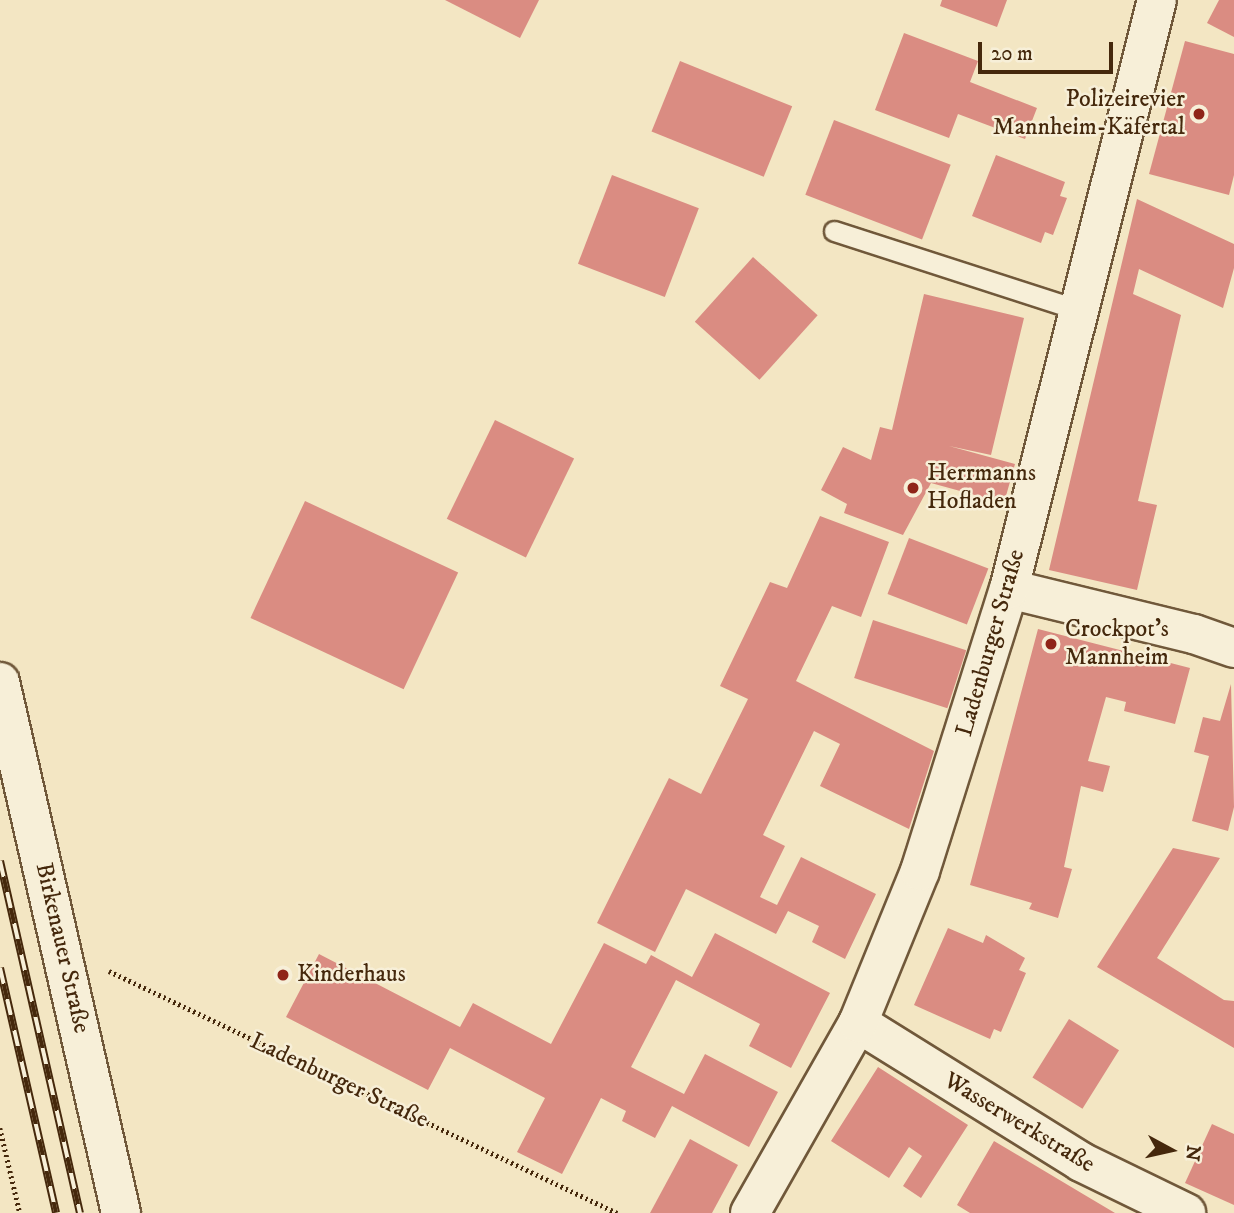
<!DOCTYPE html>
<meta charset="utf-8">
<style>
body{margin:0}
#map{position:relative;width:1234px;height:1213px;overflow:hidden;background:#f3e6c3;font-family:"IM FELL DW Pica",serif}
div>[style]{position:absolute}
.building>*{inset:0;background:#da8c82;transform-origin:0 0}
.path>*{height:4.5px;margin-top:-2.25px;transform-origin:0;background:repeating-linear-gradient(90deg,#45280c 0 2px,transparent 0 5.5px)}
.roads{filter:drop-shadow(2px 0 #70583a) drop-shadow(-2px 0 #70583a) drop-shadow(0 2px #70583a) drop-shadow(0 -2px #70583a)}
.lane>*{height:19px;margin:-9.5px;padding:0 9.5px;transform-origin:9.5px;border-radius:9.5px;background:#f7efd8}
.street>*{height:38px;margin:-19px;padding:0 19px;transform-origin:19px;border-radius:19px;background:#f7efd8}
.rail>*{height:8px;margin-top:-4px;transform-origin:0;background:repeating-linear-gradient(90deg,#f7efd8 0 16px,#45280c 0 32px);box-sizing:border-box;border-block:2px solid #45280c}
.dots>*{width:19px;height:19px;translate:-50% -50%;box-sizing:border-box;border:4px solid #f7efd8;border-radius:50%}
span{translate:-50% -50%;white-space:nowrap;text-align:center;line-height:1.15;-webkit-text-stroke:5px #f7efd8;paint-order:stroke}
.poi-label{font-size:24px;color:#45280c}
.right{translate:-100% -50%;text-align:right}
.left{translate:0 -50%;text-align:left}
.street-label{font-size:24px;color:#45280c}
.north{position:absolute;left:1136px;top:1115px;width:70px;height:70px;-webkit-text-stroke:5px #f7efd8;paint-order:stroke;rotate:98deg;font-size:19px;font-weight:700;line-height:28px;text-align:center;color:#45280c}
.north::after{content:'';display:block;margin:auto;width:24px;height:32px;background:#45280c;clip-path:polygon(50% 0,100% 100%,50% 72%,0 100%)}
.scale{position:absolute;left:978px;top:42px;width:135px;height:32px;box-sizing:border-box;border:4px solid #45280c;border-top:0;padding-left:9px;font-size:21px;line-height:24px;white-space:nowrap;color:#45280c;-webkit-text-stroke:5px #f7efd8;paint-order:stroke}
</style>
<div id="map">
<div class="building">
<i style="clip-path:polygon(445px 0,539px 0,520px 38px)"></i>
<i style="clip-path:polygon(942px 0,1007px 0,997px 27px,940px 6px)"></i>
<i style="clip-path:polygon(1219px 0,1234px 0,1234px 37px,1207px 23px)"></i>
<i style="clip-path:polygon(904px 33px,978px 61px,970px 82px,1037px 108px,1025px 139px,958px 114px,949px 138px,875px 110px)"></i>
<i style="clip-path:polygon(1185px 41px,1234px 54px,1234px 175px,1229px 195px,1149px 174px)"></i>
<i style="left:680px;top:61px;width:121px;height:76px;rotate:22deg"></i>
<i style="left:834px;top:120px;width:125px;height:80px;rotate:21deg"></i>
<i style="clip-path:polygon(996px 155px,1065px 182px,1060px 196px,1067px 198px,1053px 235px,1045px 232px,1041px 243px,972px 216px)"></i>
<i style="left:612px;top:175px;width:93px;height:95px;rotate:21deg"></i>
<i style="clip-path:polygon(1137px 199px,1234px 244px,1234px 268px,1223px 308px,1139px 269px,1133px 294px,1181px 315px,1138px 501px,1157px 505px,1137px 590px,1049px 570px)"></i>
<i style="left:753px;top:257px;width:87px;height:87px;rotate:42deg"></i>
<i style="clip-path:polygon(924px 294px,1024px 318px,991px 455px,949px 446px,1015px 464px,1004px 503px,931px 483px,903px 535px,844px 513px,847px 504px,821px 490px,843px 447px,871px 460px,880px 427px,892px 430px)"></i>
<i style="left:495px;top:420px;width:88px;height:110px;rotate:26deg"></i>
<i style="left:305px;top:501px;width:169px;height:129px;rotate:25deg"></i>
<i style="clip-path:polygon(820px 516px,889px 542px,861px 617px,832px 606px,796px 681px,934px 751px,909px 829px,820px 786px,840px 744px,814px 731px,763px 835px,785px 846px,760px 897px,777px 905px,801px 857px,876px 894px,845px 959px,812px 942px,819px 926px,788px 911px,776px 934px,686px 889px,655px 952px,597px 923px,669px 778px,701px 794px,748px 699px,720px 686px,770px 582px,787px 588px)"></i>
<i style="left:909px;top:538px;width:85px;height:60px;rotate:21deg"></i>
<i style="left:873px;top:620px;width:98px;height:61px;rotate:18deg"></i>
<i style="clip-path:polygon(1038px 629px,1190px 668px,1175px 724px,1124px 711px,1126px 702px,1106px 697px,1088px 761px,1110px 766px,1103px 792px,1081px 786px,1064px 867px,1072px 869px,1058px 918px,1029px 909px,1032px 903px,970px 885px)"></i>
<i style="clip-path:polygon(1231px 684px,1234px 807px,1228px 831px,1192px 821px,1209px 756px,1194px 752px,1203px 717px,1220px 721px)"></i>
<i style="clip-path:polygon(1173px 848px,1220px 858px,1157px 958px,1224px 1000px,1234px 1001px,1234px 1048px,1097px 967px)"></i>
<i style="clip-path:polygon(948px 928px,983px 943px,986px 935px,1025px 958px,1019px 970px,1026px 973px,1001px 1032px,994px 1029px,990px 1039px,914px 1005px)"></i>
<i style="clip-path:polygon(715px 933px,830px 993px,791px 1068px,749px 1046px,760px 1024px,676px 980px,631px 1067px,684px 1094px,705px 1054px,778px 1092px,749px 1147px,672px 1106px,655px 1138px,622px 1121px,626px 1111px,601px 1098px,562px 1174px,517px 1152px,545px 1098px,450px 1048px,428px 1090px,286px 1017px,319px 954px,460px 1027px,473px 1003px,551px 1044px,604px 943px,646px 964px,651px 955px,692px 977px)"></i>
<i style="left:1069px;top:1019px;width:59px;height:69px;rotate:32deg"></i>
<i style="clip-path:polygon(878px 1067px,968px 1125px,921px 1198px,903px 1186px,922px 1156px,909px 1147px,889px 1178px,831px 1141px)"></i>
<i style="clip-path:polygon(1212px 1124px,1234px 1134px,1234px 1205px,1185px 1183px)"></i>
<i style="clip-path:polygon(690px 1139px,738px 1165px,712px 1213px,650px 1213px)"></i>
<i style="clip-path:polygon(994px 1141px,1083px 1194px,1115px 1213px,970px 1213px,957px 1205px)"></i>
</div>
<div class="path">
<i style="left:109px;top:971px;width:563px;rotate:25.47deg"></i>
<i style="left:0;top:1128px;width:87px;rotate:76.8deg"></i>
</div>
<div class="roads">
<div class="lane">
<i style="left:834px;top:231px;width:257px;rotate:17.9deg"></i>
</div>
<div class="street">
<i style="left:1009px;top:589px;width:190px;rotate:13.7deg"></i>
<i style="left:1194px;top:634px;width:42px;rotate:19.3deg"></i>
<i style="left:0;top:682px;width:545px;rotate:77.16deg"></i>
<i style="left:858px;top:1023px;width:263px;rotate:31.9deg"></i>
<i style="left:1081px;top:1162px;width:117px;rotate:25.9deg"></i>
<i style="left:750px;top:1213px;width:219px;rotate:-60.4deg"></i>
<i style="left:858px;top:1023px;width:164px;rotate:-67.8deg"></i>
<i style="left:920px;top:871px;width:296px;rotate:-72.5deg"></i>
<i style="left:1009px;top:589px;width:607px;rotate:-75.9deg"></i>
</div>
</div>
<div class="rail">
<i style="left:0;top:861px;width:361px;rotate:77.2deg"></i>
<i style="left:0;top:968px;width:251px;rotate:77.1deg"></i>
</div>
<div class="dots">
<i style="left:1199px;top:114px;background:#8f2418"></i>
<i style="left:913px;top:488px;background:#8f2418"></i>
<i style="left:1051px;top:644px;background:#8f2418"></i>
<i style="left:283px;top:975px;background:#8f2418"></i>
</div>
<div class="poi-label">
<span class="right" style="left:1185px;top:114px">Polizeirevier<br>Mannheim-Käfertal</span>
<span class="left" style="left:927px;top:488px">Herrmanns<br>Hofladen</span>
<span class="left" style="left:1065px;top:644px">Crockpot's<br>Mannheim</span>
<span class="left" style="left:297px;top:975px">Kinderhaus</span>
</div>
<div class="street-label">
<span style="left:991px;top:643px;rotate:-74deg">Ladenburger Straße</span>
<span style="left:62px;top:948px;rotate:77deg">Birkenauer Straße</span>
<span style="left:339px;top:1081px;rotate:25deg">Ladenburger Straße</span>
<span style="left:1019px;top:1123px;rotate:31deg">Wasserwerkstraße</span>
</div>
<div class="north">N</div>
<div class="scale">20 m</div>
</div>
